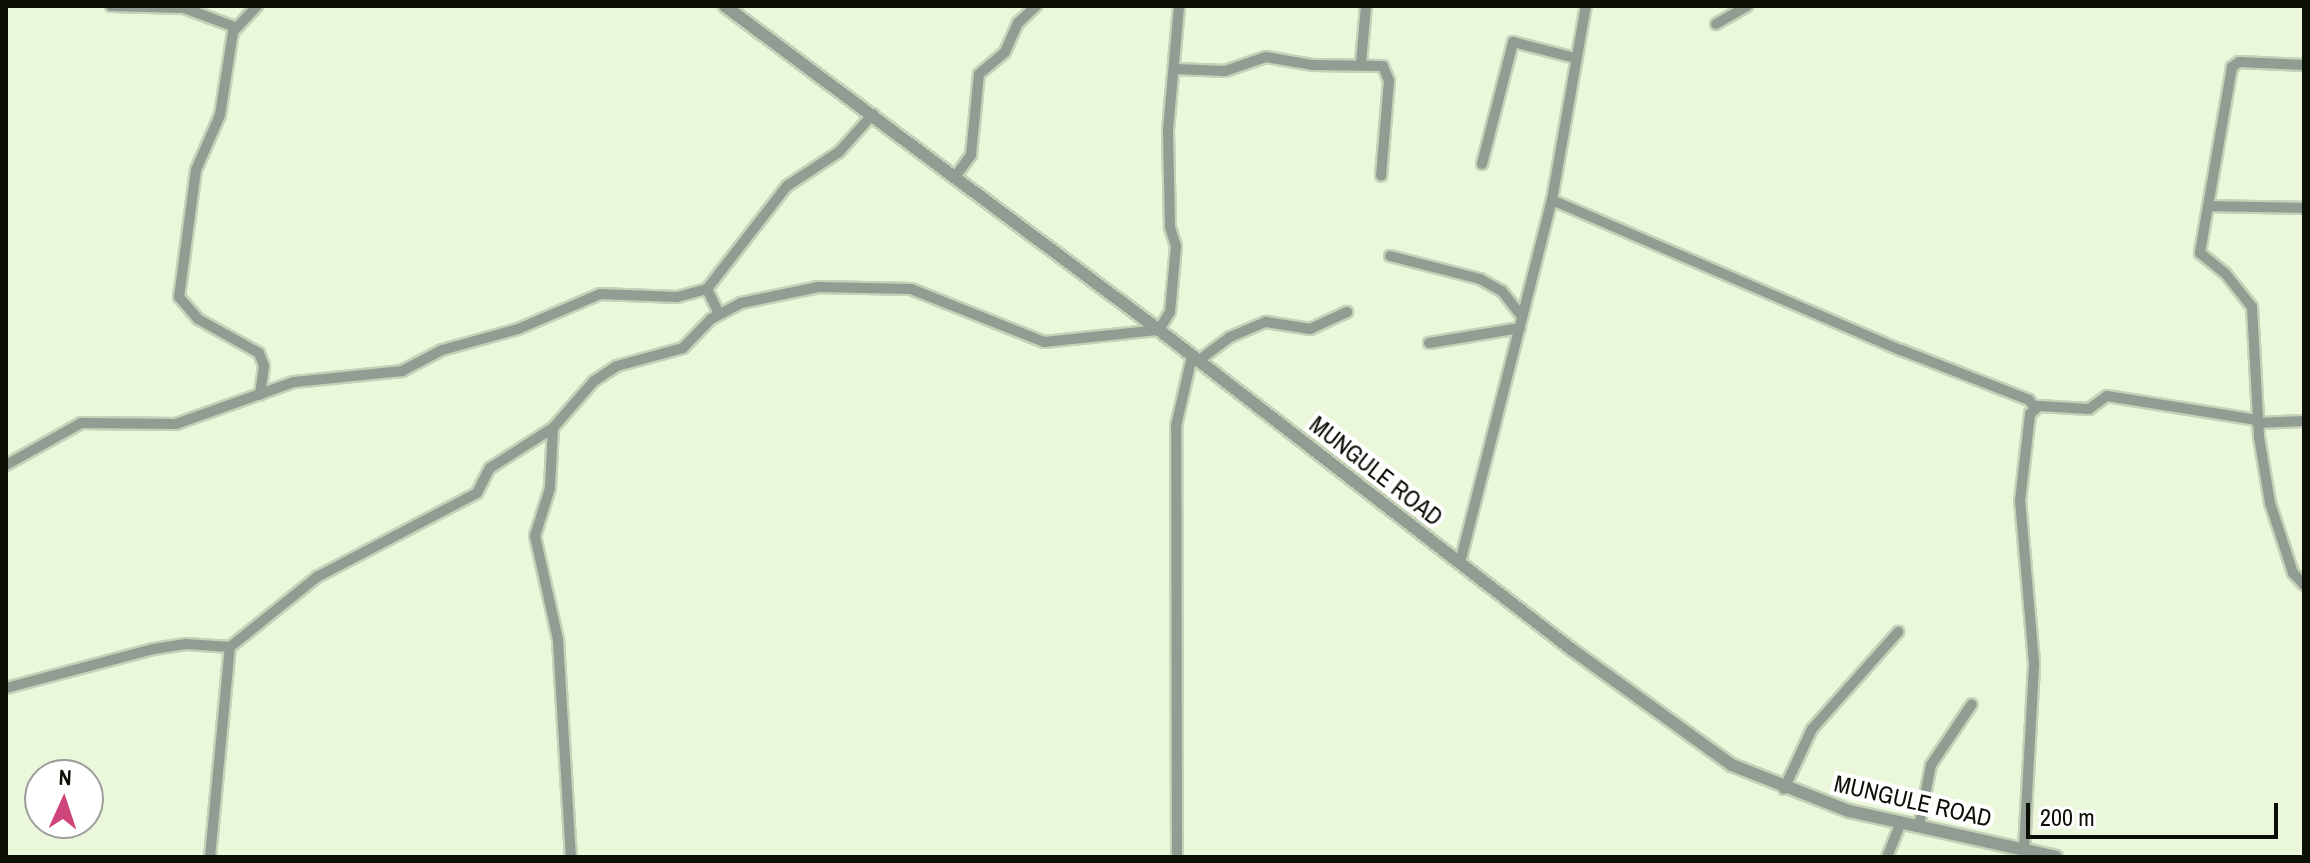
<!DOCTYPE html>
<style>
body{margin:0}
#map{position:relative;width:2310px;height:863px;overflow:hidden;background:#eaf7da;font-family:"Archivo Narrow",sans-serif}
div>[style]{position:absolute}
.roads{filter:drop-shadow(2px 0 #c6d2b8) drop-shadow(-2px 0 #c6d2b8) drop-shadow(0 2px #c6d2b8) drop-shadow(0 -2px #c6d2b8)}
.minor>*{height:10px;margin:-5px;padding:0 5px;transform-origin:5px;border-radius:5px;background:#919c93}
.tertiary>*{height:12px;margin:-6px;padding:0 6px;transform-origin:6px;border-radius:6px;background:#919c93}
span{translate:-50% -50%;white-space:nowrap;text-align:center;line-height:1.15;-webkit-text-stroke:8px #fff;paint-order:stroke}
.street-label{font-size:24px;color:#0b0f06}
.frame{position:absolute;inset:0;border:8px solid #0b0f06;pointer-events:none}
.north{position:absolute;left:24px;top:759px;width:80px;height:80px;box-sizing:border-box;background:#fff;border:2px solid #9d9f9b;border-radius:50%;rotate:3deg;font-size:22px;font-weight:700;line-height:32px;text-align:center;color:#0b0f06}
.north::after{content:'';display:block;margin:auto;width:28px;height:36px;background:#cf457b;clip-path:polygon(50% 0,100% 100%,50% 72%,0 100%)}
.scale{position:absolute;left:2026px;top:803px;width:252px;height:36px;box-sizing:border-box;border:4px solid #0b0f06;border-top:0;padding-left:10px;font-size:24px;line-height:28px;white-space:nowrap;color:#0b0f06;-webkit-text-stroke:6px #fff;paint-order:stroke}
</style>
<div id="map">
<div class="roads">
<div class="minor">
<i style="left:111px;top:6px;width:73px;rotate:1.6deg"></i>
<i style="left:184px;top:8px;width:54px;rotate:20.4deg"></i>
<i style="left:257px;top:6px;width:35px;rotate:133deg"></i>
<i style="left:233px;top:32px;width:84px;rotate:98.9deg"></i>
<i style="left:220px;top:115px;width:60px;rotate:113.6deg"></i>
<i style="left:196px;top:170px;width:128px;rotate:97.6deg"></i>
<i style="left:179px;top:297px;width:29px;rotate:49deg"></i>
<i style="left:198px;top:319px;width:70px;rotate:29.1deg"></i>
<i style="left:259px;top:353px;width:14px;rotate:69deg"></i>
<i style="left:264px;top:366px;width:29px;rotate:98deg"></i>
<i style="left:1716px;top:24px;width:36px;rotate:-30deg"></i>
<i style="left:1361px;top:63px;width:57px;rotate:-85deg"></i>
<i style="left:2304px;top:65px;width:65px;rotate:-177.4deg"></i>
<i style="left:2239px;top:62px;width:9px;rotate:144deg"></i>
<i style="left:2232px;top:67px;width:189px;rotate:99.8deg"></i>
<i style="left:2200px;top:253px;width:32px;rotate:39deg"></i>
<i style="left:2225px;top:273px;width:43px;rotate:51.5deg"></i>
<i style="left:2252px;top:307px;width:130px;rotate:86.9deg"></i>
<i style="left:2259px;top:437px;width:67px;rotate:80.5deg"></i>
<i style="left:2270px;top:503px;width:74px;rotate:71.8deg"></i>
<i style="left:2293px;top:573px;width:16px;rotate:47deg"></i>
<i style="left:1176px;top:69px;width:49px;rotate:2.3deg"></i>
<i style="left:1225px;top:71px;width:43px;rotate:-18.9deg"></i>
<i style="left:1266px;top:57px;width:48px;rotate:9.7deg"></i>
<i style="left:1313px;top:65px;width:70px;rotate:0.8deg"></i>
<i style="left:1383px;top:66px;width:16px;rotate:68deg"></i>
<i style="left:1389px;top:81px;width:95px;rotate:94.8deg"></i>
<i style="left:1482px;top:164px;width:126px;rotate:-75.7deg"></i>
<i style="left:1513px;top:42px;width:64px;rotate:14.5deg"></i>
<i style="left:955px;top:177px;width:27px;rotate:-54deg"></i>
<i style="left:971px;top:155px;width:81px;rotate:-84.4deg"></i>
<i style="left:979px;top:74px;width:34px;rotate:-40deg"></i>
<i style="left:1005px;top:52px;width:32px;rotate:-66deg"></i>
<i style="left:1018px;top:23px;width:25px;rotate:-43deg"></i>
<i style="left:1552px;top:200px;width:380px;rotate:23.3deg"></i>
<i style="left:1901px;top:350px;width:137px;rotate:21.3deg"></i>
<i style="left:2029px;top:400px;width:10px;rotate:53deg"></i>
<i style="left:2209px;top:206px;width:95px;rotate:1.2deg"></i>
<i style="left:1390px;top:256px;width:93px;rotate:14.3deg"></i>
<i style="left:1480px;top:279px;width:25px;rotate:29deg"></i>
<i style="left:1502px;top:291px;width:33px;rotate:52deg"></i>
<i style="left:707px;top:289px;width:28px;rotate:64deg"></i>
<i style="left:1429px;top:343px;width:92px;rotate:-9.4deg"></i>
<i style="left:1198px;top:361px;width:40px;rotate:-37deg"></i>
<i style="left:1230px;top:337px;width:39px;rotate:-23deg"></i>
<i style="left:1266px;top:322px;width:45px;rotate:9deg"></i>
<i style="left:1310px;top:329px;width:41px;rotate:-24.7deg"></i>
<i style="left:2257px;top:423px;width:47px;rotate:-2.4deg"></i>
<i style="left:553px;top:428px;width:60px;rotate:92.9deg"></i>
<i style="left:550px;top:488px;width:50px;rotate:107.4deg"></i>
<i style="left:535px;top:536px;width:107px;rotate:77.5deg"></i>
<i style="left:558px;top:640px;width:217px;rotate:86.6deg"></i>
<i style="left:6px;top:465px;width:86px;rotate:-29.2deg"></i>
<i style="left:81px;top:423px;width:95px;rotate:0.6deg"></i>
<i style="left:176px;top:424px;width:125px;rotate:-19.6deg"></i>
<i style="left:294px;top:382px;width:109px;rotate:-5.8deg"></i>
<i style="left:402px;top:371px;width:45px;rotate:-27.7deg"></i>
<i style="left:442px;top:350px;width:79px;rotate:-15.4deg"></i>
<i style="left:518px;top:329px;width:89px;rotate:-23.1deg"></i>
<i style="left:600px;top:294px;width:77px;rotate:2.2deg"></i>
<i style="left:677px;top:297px;width:31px;rotate:-15deg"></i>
<i style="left:707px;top:289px;width:130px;rotate:-52.2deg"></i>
<i style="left:787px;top:186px;width:62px;rotate:-33.2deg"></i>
<i style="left:839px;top:152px;width:51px;rotate:-48.2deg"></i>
<i style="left:1460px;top:563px;width:374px;rotate:-75.8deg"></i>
<i style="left:1552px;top:200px;width:197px;rotate:-80.1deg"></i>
<i style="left:6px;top:688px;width:153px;rotate:-14.8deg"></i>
<i style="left:154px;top:649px;width:32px;rotate:-9deg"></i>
<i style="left:186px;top:644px;width:44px;rotate:3.9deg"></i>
<i style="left:1784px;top:789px;width:66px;rotate:-65deg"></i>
<i style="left:1812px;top:729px;width:130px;rotate:-48.4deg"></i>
<i style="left:1919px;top:826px;width:62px;rotate:-78.9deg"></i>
<i style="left:1931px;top:765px;width:73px;rotate:-56.1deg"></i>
<i style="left:2024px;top:850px;width:187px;rotate:-86.9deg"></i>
<i style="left:2034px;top:663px;width:163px;rotate:-94.9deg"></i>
<i style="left:2020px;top:501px;width:88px;rotate:-83.4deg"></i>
<i style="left:2030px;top:414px;width:12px;rotate:-42deg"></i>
<i style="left:2039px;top:406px;width:50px;rotate:3.4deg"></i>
<i style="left:2089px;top:409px;width:22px;rotate:-36deg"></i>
<i style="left:2107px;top:396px;width:152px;rotate:9.1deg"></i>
<i style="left:210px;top:857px;width:211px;rotate:-84.6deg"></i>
<i style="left:230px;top:647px;width:112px;rotate:-38.8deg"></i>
<i style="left:317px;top:577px;width:181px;rotate:-27.7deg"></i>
<i style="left:477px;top:493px;width:28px;rotate:-63deg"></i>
<i style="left:490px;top:468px;width:75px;rotate:-32.4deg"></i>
<i style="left:553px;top:428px;width:62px;rotate:-48.9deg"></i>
<i style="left:594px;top:381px;width:27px;rotate:-33deg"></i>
<i style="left:617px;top:366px;width:68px;rotate:-15.3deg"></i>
<i style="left:683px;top:348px;width:40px;rotate:-46deg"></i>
<i style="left:711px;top:319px;width:34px;rotate:-28deg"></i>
<i style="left:741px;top:303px;width:79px;rotate:-11.7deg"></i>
<i style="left:818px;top:287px;width:93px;rotate:1.2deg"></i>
<i style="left:911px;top:289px;width:143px;rotate:21.7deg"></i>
<i style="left:1044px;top:342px;width:116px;rotate:-6deg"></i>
<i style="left:1159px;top:330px;width:21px;rotate:-59deg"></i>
<i style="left:1170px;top:312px;width:66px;rotate:-84.8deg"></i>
<i style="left:1176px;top:246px;width:20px;rotate:-108deg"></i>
<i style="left:1170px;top:227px;width:97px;rotate:-91.2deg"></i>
<i style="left:1168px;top:130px;width:124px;rotate:-84.9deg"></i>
<i style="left:1177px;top:857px;width:431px;rotate:-90.1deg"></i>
<i style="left:1176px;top:426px;width:72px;rotate:-77.1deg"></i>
<i style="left:1887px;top:857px;width:38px;rotate:-68deg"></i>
</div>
<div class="tertiary">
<i style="left:725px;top:6px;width:542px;rotate:36.74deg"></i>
<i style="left:1159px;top:330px;width:521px;rotate:37.75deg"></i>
<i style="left:1571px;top:649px;width:198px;rotate:35.8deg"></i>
<i style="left:1732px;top:765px;width:126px;rotate:21.5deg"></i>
<i style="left:1849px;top:811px;width:212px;rotate:12.5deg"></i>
</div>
</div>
<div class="street-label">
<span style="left:1376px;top:471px;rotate:38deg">MUNGULE ROAD</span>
<span style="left:1913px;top:801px;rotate:13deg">MUNGULE ROAD</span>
</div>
<div class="frame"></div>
<div class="north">N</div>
<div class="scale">200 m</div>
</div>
